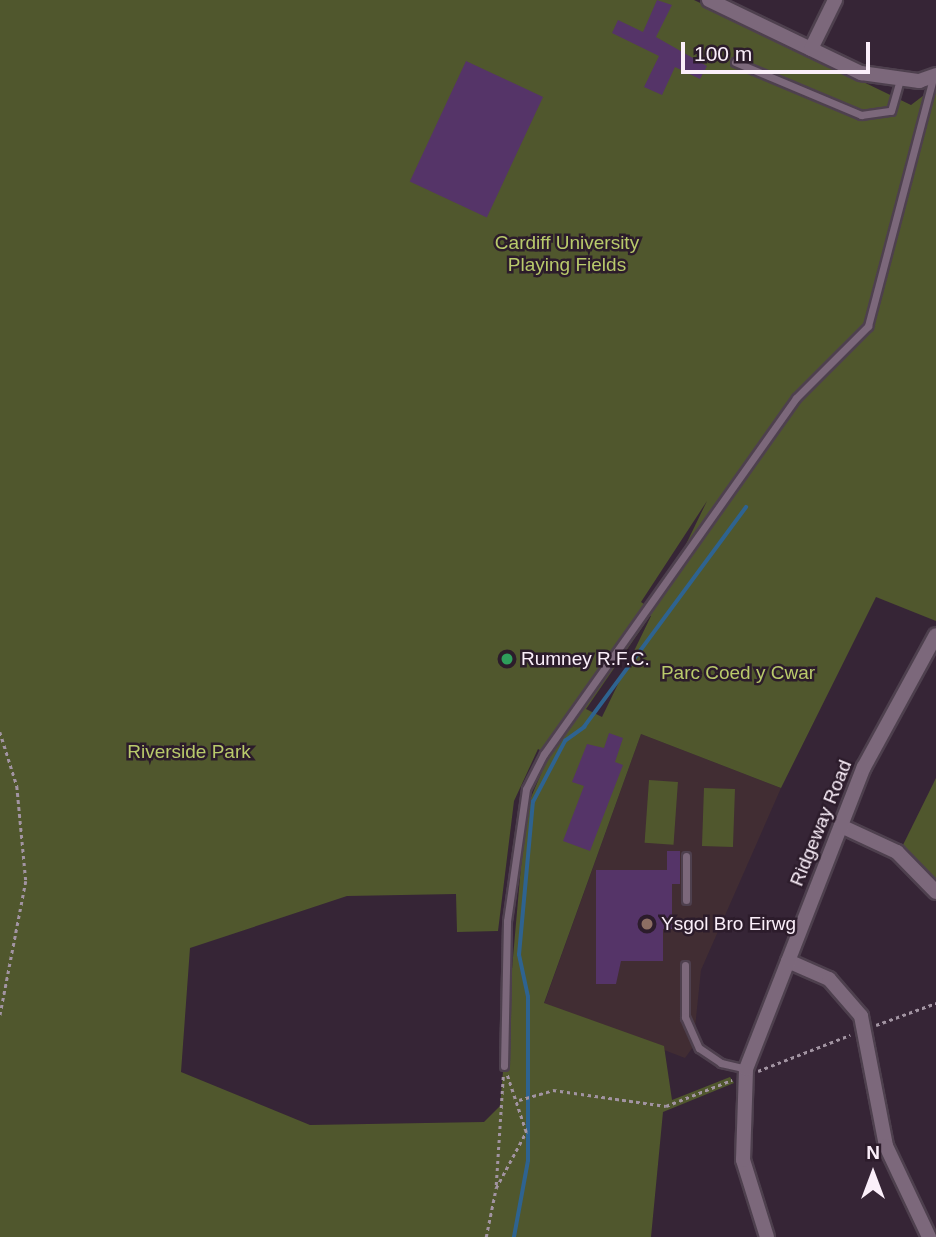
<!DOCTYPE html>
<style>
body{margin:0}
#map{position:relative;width:936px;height:1237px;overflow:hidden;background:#362536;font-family:Arial,sans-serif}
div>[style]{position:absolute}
.education>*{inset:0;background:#412d33}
.green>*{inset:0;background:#50572d;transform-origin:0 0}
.stream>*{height:3.5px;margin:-1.75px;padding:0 1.75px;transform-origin:1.75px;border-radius:1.75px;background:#2e6390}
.building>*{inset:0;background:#553468;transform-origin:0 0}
.path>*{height:2.5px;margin-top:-1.25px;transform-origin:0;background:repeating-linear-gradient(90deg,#a294a2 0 3.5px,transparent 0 7px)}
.roads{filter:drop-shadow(2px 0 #4e404e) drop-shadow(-2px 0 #4e404e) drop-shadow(0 2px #4e404e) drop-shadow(0 -2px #4e404e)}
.lane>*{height:7px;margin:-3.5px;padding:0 3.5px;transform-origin:3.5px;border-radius:3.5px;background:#7c687b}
.street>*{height:14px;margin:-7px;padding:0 7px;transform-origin:7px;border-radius:7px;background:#7c687b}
.dots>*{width:19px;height:19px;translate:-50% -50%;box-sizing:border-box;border:4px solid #2c1c2b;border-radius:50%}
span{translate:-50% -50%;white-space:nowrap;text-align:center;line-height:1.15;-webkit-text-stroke:5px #2c1c2b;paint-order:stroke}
.park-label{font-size:19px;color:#b9ca6b}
.poi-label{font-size:19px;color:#fbeffa}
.left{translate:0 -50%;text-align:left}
.street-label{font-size:19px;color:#fbeffa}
.north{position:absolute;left:838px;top:1139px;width:70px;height:70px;-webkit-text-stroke:5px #2c1c2b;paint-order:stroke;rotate:0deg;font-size:19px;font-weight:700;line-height:28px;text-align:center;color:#fbeffa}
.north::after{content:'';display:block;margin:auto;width:24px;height:32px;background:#fbeffa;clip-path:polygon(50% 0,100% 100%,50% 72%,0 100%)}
.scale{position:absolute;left:681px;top:42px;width:189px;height:32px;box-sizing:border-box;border:4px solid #fbeffa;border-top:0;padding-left:9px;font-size:21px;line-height:24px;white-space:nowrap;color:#fbeffa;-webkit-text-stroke:5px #2c1c2b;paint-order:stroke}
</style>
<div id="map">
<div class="education">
<i style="clip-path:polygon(641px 734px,781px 788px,701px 970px,693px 1047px,685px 1058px,544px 1004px)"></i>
</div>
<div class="green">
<i style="clip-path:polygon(evenodd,0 0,694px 0,911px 105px,936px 86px,936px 621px,876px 597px,781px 788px,641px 734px,544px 1003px,664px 1046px,672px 1100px,730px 1077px,734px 1083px,663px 1112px,651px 1237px,0 1237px,0 0,707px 501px,654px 610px,653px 610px,641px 602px,707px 501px,0 0,651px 616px,602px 717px,586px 709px,650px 616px,651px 616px,0 0,538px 749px,549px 755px,526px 809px,500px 1106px,484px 1122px,310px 1125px,181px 1072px,190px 948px,347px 896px,456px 894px,457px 932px,498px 931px,514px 801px,538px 749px)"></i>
<i style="clip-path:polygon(936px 778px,936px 885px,901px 849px)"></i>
<i style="left:649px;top:780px;width:29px;height:63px;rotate:4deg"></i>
<i style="left:704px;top:788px;width:31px;height:58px;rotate:2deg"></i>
</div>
<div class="stream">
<i style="left:514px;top:1237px;width:77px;rotate:-79.6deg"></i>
<i style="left:528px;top:1161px;width:164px;rotate:-90deg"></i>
<i style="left:528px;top:997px;width:43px;rotate:-102.1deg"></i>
<i style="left:519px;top:955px;width:154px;rotate:-84.8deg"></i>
<i style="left:533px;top:802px;width:69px;rotate:-62.3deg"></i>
<i style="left:565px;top:741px;width:24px;rotate:-36deg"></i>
<i style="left:584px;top:727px;width:273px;rotate:-53.6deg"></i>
</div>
<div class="building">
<i style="clip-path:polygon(657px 0,672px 5px,656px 37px,707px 66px,700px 79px,675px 67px,662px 95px,644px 87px,659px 56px,612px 33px,618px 20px,643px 32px)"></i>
<i style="left:466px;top:61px;width:85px;height:133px;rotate:25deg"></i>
<i style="clip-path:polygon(609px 733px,623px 738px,615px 762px,623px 765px,590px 851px,563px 841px,584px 786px,572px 782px,587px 744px,604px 748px)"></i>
<i style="clip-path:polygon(667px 851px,680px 851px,680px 884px,672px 884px,672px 929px,663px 929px,663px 961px,621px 961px,616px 984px,596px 984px,596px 870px,667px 870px)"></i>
</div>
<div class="path">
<i style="left:0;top:732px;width:57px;rotate:72.5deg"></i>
<i style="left:17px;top:786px;width:95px;rotate:84.6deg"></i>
<i style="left:26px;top:881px;width:137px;rotate:100.9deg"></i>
<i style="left:876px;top:1025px;width:64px;rotate:-20.1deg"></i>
<i style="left:758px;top:1071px;width:99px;rotate:-21.4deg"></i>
<i style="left:519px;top:1100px;width:35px;rotate:-16deg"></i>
<i style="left:553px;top:1090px;width:114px;rotate:8.1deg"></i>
<i style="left:666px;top:1106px;width:71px;rotate:-21.5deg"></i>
<i style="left:496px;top:1185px;width:109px;rotate:-86.3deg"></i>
<i style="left:486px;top:1237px;width:50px;rotate:-78.5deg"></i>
<i style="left:496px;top:1188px;width:64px;rotate:-61.8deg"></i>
<i style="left:526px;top:1132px;width:60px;rotate:-108.4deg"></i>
</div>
<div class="roads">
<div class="lane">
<i style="left:735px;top:62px;width:137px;rotate:22.8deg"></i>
<i style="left:861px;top:115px;width:30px;rotate:-8deg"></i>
<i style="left:891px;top:111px;width:33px;rotate:-74deg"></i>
<i style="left:686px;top:900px;width:44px;rotate:-90deg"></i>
<i style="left:685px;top:965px;width:52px;rotate:90deg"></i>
<i style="left:685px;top:1017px;width:34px;rotate:66deg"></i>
<i style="left:699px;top:1048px;width:27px;rotate:34deg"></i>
<i style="left:721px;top:1063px;width:26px;rotate:13deg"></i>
<i style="left:504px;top:1066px;width:145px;rotate:-88.8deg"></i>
<i style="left:507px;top:921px;width:133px;rotate:-81.8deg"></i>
<i style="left:526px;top:789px;width:39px;rotate:-63deg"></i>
<i style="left:544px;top:754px;width:436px;rotate:-54.7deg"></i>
<i style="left:796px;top:398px;width:102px;rotate:-45deg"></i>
<i style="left:868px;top:326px;width:256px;rotate:-75.3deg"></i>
</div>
<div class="street">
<i style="left:709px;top:0;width:169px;rotate:25.7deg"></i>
<i style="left:861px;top:73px;width:59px;rotate:7.9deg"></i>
<i style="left:919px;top:81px;width:18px;rotate:-19deg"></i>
<i style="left:811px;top:49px;width:55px;rotate:-63.9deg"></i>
<i style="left:841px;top:826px;width:62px;rotate:24.9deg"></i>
<i style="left:897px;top:852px;width:56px;rotate:45.7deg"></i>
<i style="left:788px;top:961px;width:45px;rotate:23.7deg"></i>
<i style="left:829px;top:979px;width:49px;rotate:49.1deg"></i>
<i style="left:861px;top:1016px;width:132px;rotate:79.1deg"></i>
<i style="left:886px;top:1146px;width:101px;rotate:64.7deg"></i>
<i style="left:767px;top:1237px;width:81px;rotate:-107.3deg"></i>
<i style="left:743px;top:1160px;width:91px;rotate:-88.1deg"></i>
<i style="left:746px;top:1069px;width:324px;rotate:-68.7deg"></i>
<i style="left:864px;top:767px;width:150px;rotate:-61.4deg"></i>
</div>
</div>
<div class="dots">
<i style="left:507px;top:659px;background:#2e9e5b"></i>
<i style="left:647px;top:924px;background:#8d6e63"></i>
</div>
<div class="park-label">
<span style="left:567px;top:254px">Cardiff University<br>Playing Fields</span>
<span style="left:738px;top:673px">Parc Coed y Cwar</span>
<span style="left:189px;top:752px">Riverside Park</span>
</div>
<div class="poi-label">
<span class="left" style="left:521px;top:659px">Rumney R.F.C.</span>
<span class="left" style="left:661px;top:924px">Ysgol Bro Eirwg</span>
</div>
<div class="street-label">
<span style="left:821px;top:823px;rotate:-68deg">Ridgeway Road</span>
</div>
<div class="north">N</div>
<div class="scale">100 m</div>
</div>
